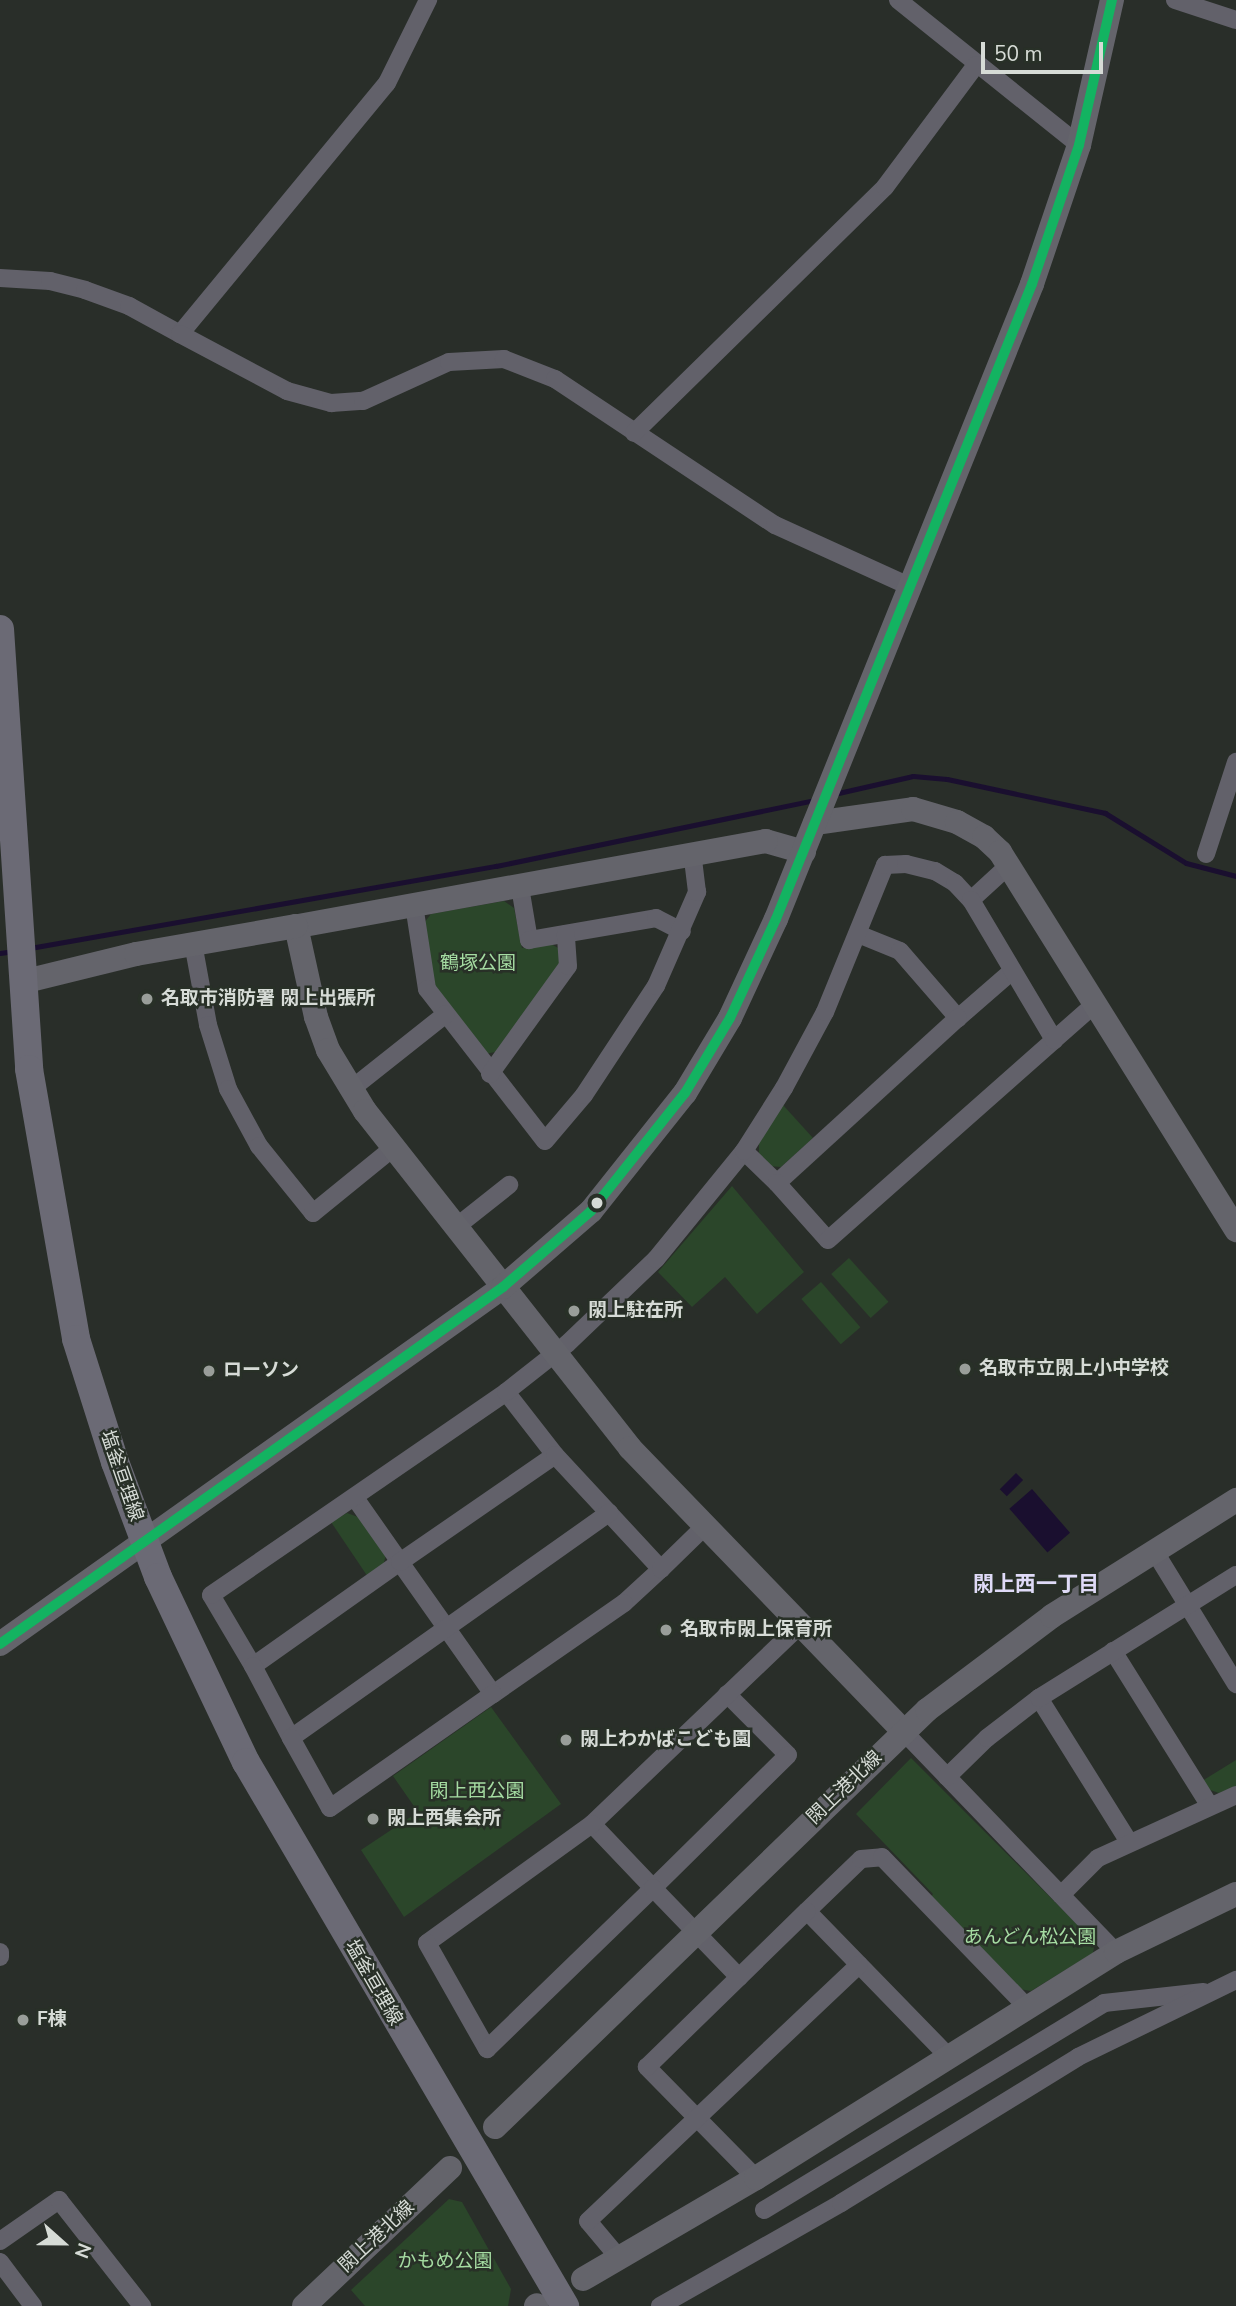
<!DOCTYPE html>
<meta charset="utf-8">
<style>
body{margin:0}
#map{position:relative;width:1236px;height:2306px;overflow:hidden;background:#292e29;font-family:"Nunito Sans","Noto Sans JP",sans-serif}
div>[style]{position:absolute}
.green>*{inset:0;background:#2b462a;transform-origin:0 0}
.water>*{inset:0;background:#1a0f2f;transform-origin:0 0}
.stream>*{height:5px;margin:-2.5px;padding:0 2.5px;transform-origin:2.5px;border-radius:2.5px;background:#1a0f2f}
.street>*{height:18px;margin:-9px;padding:0 9px;transform-origin:9px;border-radius:9px;background:#62616a}
.secondary>*{height:24px;margin:-12px;padding:0 12px;transform-origin:12px;border-radius:12px;background:#64646b}
.primary>*{height:28px;margin:-14px;padding:0 14px;transform-origin:14px;border-radius:14px;background:#6b6a75}
.bus-1>*{height:10px;margin:-5px;padding:0 5px;transform-origin:5px;border-radius:5px;background:#13b361}
.dots>*{width:19px;height:19px;translate:-50% -50%;box-sizing:border-box;border:4px solid #283027;border-radius:50%}
span{translate:-50% -50%;white-space:nowrap;text-align:center;line-height:1.15;-webkit-text-stroke:5px #283027;paint-order:stroke}
.park-label{font-size:19px;color:#a5dca2}
.poi-label{font-size:19px;color:#d6dbd6;font-weight:700}
.left{translate:0 -50%;text-align:left}
.street-label{font-size:19px;color:#d6dbd6}
.neighbourhood-label{font-size:21px;color:#dfdaf7;font-weight:700}
.north{position:absolute;left:28px;top:2208px;width:70px;height:70px;-webkit-text-stroke:5px #283027;paint-order:stroke;rotate:111deg;font-size:19px;font-weight:700;line-height:28px;text-align:center;color:#d6dbd6}
.north::after{content:'';display:block;margin:auto;width:24px;height:32px;background:#d6dbd6;clip-path:polygon(50% 0,100% 100%,50% 72%,0 100%)}
.scale{position:absolute;left:981px;top:42px;width:122px;height:32px;box-sizing:border-box;border:4px solid #d6dbd6;border-top:0;padding-left:9px;font-size:21px;line-height:24px;white-space:nowrap;color:#d6dbd6;-webkit-text-stroke:5px #283027;paint-order:stroke}
</style>
<div id="map">
<div class="green">
<i style="clip-path:polygon(504px 901px,514px 908px,522px 948px,551px 944px,560px 949px,562px 962px,500px 1051px,485px 1054px,434px 984px,424px 923px,431px 914px)"></i>
<i style="clip-path:polygon(783px 1105px,813px 1138px,781px 1167px,768px 1166px,759px 1153px,759px 1141px)"></i>
<i style="clip-path:polygon(732px 1186px,804px 1272px,757px 1314px,725px 1277px,692px 1307px,658px 1272px)"></i>
<i style="left:849px;top:1258px;width:59px;height:24px;rotate:48deg"></i>
<i style="left:821px;top:1282px;width:60px;height:26px;rotate:49deg"></i>
<i style="clip-path:polygon(347px 1513px,358px 1517px,386px 1555px,383px 1566px,368px 1577px,331px 1522px)"></i>
<i style="clip-path:polygon(491px 1707px,561px 1804px,404px 1917px,361px 1850px,418px 1812px,393px 1776px)"></i>
<i style="clip-path:polygon(911px 1758px,1095px 1942px,1093px 1953px,1031px 1991px,1019px 1989px,930px 1898px,933px 1894px,856px 1814px)"></i>
<i style="clip-path:polygon(1236px 1760px,1236px 1786px,1219px 1793px,1207px 1789px,1202px 1781px)"></i>
<i style="clip-path:polygon(449px 2199px,462px 2202px,511px 2289px,508px 2306px,365px 2306px,351px 2290px)"></i>
</div>
<div class="water">
<i style="left:1016px;top:1473px;width:10px;height:23px;rotate:45deg"></i>
<i style="left:1032px;top:1489px;width:58px;height:30px;rotate:49deg"></i>
</div>
<div class="stream">
<i style="left:834px;top:794px;width:81px;rotate:-12.8deg"></i>
<i style="left:913px;top:776px;width:34px;rotate:5deg"></i>
<i style="left:947px;top:779px;width:162px;rotate:12.1deg"></i>
<i style="left:1105px;top:813px;width:95px;rotate:31.7deg"></i>
<i style="left:1186px;top:863px;width:52px;rotate:14.6deg"></i>
<i style="left:30px;top:948px;width:473px;rotate:-10deg"></i>
<i style="left:496px;top:866px;width:326px;rotate:-11.7deg"></i>
<i style="left:0;top:953px;width:14px;rotate:-8deg"></i>
</div>
<div class="street">
<i style="left:898px;top:0;width:232px;rotate:38.7deg"></i>
<i style="left:1175px;top:0;width:64px;rotate:18.2deg"></i>
<i style="left:0;top:278px;width:50px;rotate:3.4deg"></i>
<i style="left:50px;top:281px;width:36px;rotate:14deg"></i>
<i style="left:85px;top:290px;width:47px;rotate:20deg"></i>
<i style="left:129px;top:306px;width:58px;rotate:28.8deg"></i>
<i style="left:180px;top:334px;width:325px;rotate:-50.5deg"></i>
<i style="left:387px;top:83px;width:93px;rotate:-63.7deg"></i>
<i style="left:180px;top:334px;width:121px;rotate:28deg"></i>
<i style="left:287px;top:391px;width:46px;rotate:15.3deg"></i>
<i style="left:331px;top:403px;width:32px;rotate:-4deg"></i>
<i style="left:363px;top:401px;width:94px;rotate:-24.4deg"></i>
<i style="left:449px;top:362px;width:55px;rotate:-3.1deg"></i>
<i style="left:504px;top:359px;width:55px;rotate:21.4deg"></i>
<i style="left:555px;top:379px;width:264px;rotate:33.6deg"></i>
<i style="left:775px;top:525px;width:149px;rotate:24.5deg"></i>
<i style="left:634px;top:433px;width:351px;rotate:-44.4deg"></i>
<i style="left:885px;top:187px;width:152px;rotate:-53.3deg"></i>
<i style="left:1206px;top:854px;width:97px;rotate:-71.9deg"></i>
<i style="left:520px;top:887px;width:54px;rotate:80.4deg"></i>
<i style="left:529px;top:940px;width:129px;rotate:-9.8deg"></i>
<i style="left:656px;top:918px;width:29px;rotate:27deg"></i>
<i style="left:971px;top:900px;width:52px;rotate:-42.6deg"></i>
<i style="left:414px;top:905px;width:85px;rotate:81.2deg"></i>
<i style="left:427px;top:989px;width:192px;rotate:52.2deg"></i>
<i style="left:545px;top:1141px;width:60px;rotate:-49.7deg"></i>
<i style="left:584px;top:1095px;width:131px;rotate:-56.6deg"></i>
<i style="left:656px;top:986px;width:103px;rotate:-66.4deg"></i>
<i style="left:697px;top:892px;width:35px;rotate:-97deg"></i>
<i style="left:858px;top:934px;width:45px;rotate:22deg"></i>
<i style="left:900px;top:951px;width:89px;rotate:49.1deg"></i>
<i style="left:958px;top:1018px;width:72px;rotate:-41deg"></i>
<i style="left:193px;top:943px;width:83px;rotate:79.6deg"></i>
<i style="left:208px;top:1025px;width:67px;rotate:72.6deg"></i>
<i style="left:228px;top:1089px;width:65px;rotate:61.5deg"></i>
<i style="left:259px;top:1146px;width:86px;rotate:51.1deg"></i>
<i style="left:313px;top:1213px;width:103px;rotate:-39.1deg"></i>
<i style="left:490px;top:1074px;width:133px;rotate:-54.2deg"></i>
<i style="left:568px;top:966px;width:32px;rotate:-94deg"></i>
<i style="left:350px;top:1090px;width:122px;rotate:-38.4deg"></i>
<i style="left:744px;top:1151px;width:46px;rotate:44.1deg"></i>
<i style="left:777px;top:1183px;width:245px;rotate:-42.4deg"></i>
<i style="left:777px;top:1183px;width:76px;rotate:48.2deg"></i>
<i style="left:828px;top:1240px;width:302px;rotate:-41.5deg"></i>
<i style="left:456px;top:1227px;width:68px;rotate:-38.4deg"></i>
<i style="left:506px;top:1392px;width:80px;rotate:52.1deg"></i>
<i style="left:355px;top:1498px;width:78px;rotate:54.9deg"></i>
<i style="left:400px;top:1562px;width:180px;rotate:144.7deg"></i>
<i style="left:253px;top:1666px;width:82px;rotate:-120.6deg"></i>
<i style="left:211px;top:1595px;width:358px;rotate:-34.5deg"></i>
<i style="left:506px;top:1392px;width:78px;rotate:-38.2deg"></i>
<i style="left:567px;top:1344px;width:123px;rotate:-43.7deg"></i>
<i style="left:656px;top:1259px;width:139px;rotate:-50.8deg"></i>
<i style="left:744px;top:1151px;width:75px;rotate:-57.6deg"></i>
<i style="left:784px;top:1088px;width:86px;rotate:-61.7deg"></i>
<i style="left:825px;top:1012px;width:159px;rotate:-67.8deg"></i>
<i style="left:885px;top:865px;width:21px;rotate:-3deg"></i>
<i style="left:906px;top:864px;width:30px;rotate:14deg"></i>
<i style="left:935px;top:871px;width:23px;rotate:31deg"></i>
<i style="left:955px;top:883px;width:23px;rotate:47deg"></i>
<i style="left:971px;top:900px;width:163px;rotate:59.3deg"></i>
<i style="left:1054px;top:1040px;width:56px;rotate:-41.4deg"></i>
<i style="left:1155px;top:1552px;width:155px;rotate:58.5deg"></i>
<i style="left:661px;top:1569px;width:50px;rotate:137.4deg"></i>
<i style="left:624px;top:1603px;width:160px;rotate:145.2deg"></i>
<i style="left:493px;top:1694px;width:161px;rotate:-125.2deg"></i>
<i style="left:400px;top:1562px;width:188px;rotate:-34.6deg"></i>
<i style="left:555px;top:1455px;width:156px;rotate:47.1deg"></i>
<i style="left:661px;top:1569px;width:62px;rotate:-44.3deg"></i>
<i style="left:1113px;top:1651px;width:183px;rotate:58deg"></i>
<i style="left:253px;top:1666px;width:81px;rotate:62.2deg"></i>
<i style="left:291px;top:1738px;width:390px;rotate:-35.3deg"></i>
<i style="left:727px;top:1694px;width:86px;rotate:45deg"></i>
<i style="left:788px;top:1755px;width:190px;rotate:135.4deg"></i>
<i style="left:653px;top:1888px;width:88px;rotate:-133.6deg"></i>
<i style="left:592px;top:1824px;width:288px;rotate:-43.7deg"></i>
<i style="left:1039px;top:1698px;width:170px;rotate:58deg"></i>
<i style="left:904px;top:1732px;width:306px;rotate:46.1deg"></i>
<i style="left:291px;top:1738px;width:80px;rotate:60.9deg"></i>
<i style="left:330px;top:1808px;width:199px;rotate:-35deg"></i>
<i style="left:947px;top:1777px;width:56px;rotate:-44.3deg"></i>
<i style="left:987px;top:1738px;width:66px;rotate:-37.6deg"></i>
<i style="left:1039px;top:1698px;width:232px;rotate:-32deg"></i>
<i style="left:592px;top:1824px;width:203px;rotate:144.2deg"></i>
<i style="left:427px;top:1943px;width:122px;rotate:60.5deg"></i>
<i style="left:487px;top:2049px;width:231px;rotate:-44.1deg"></i>
<i style="left:653px;top:1888px;width:124px;rotate:46deg"></i>
<i style="left:1061px;top:1895px;width:52px;rotate:-45deg"></i>
<i style="left:1098px;top:1858px;width:152px;rotate:-24.5deg"></i>
<i style="left:0;top:1952px;width:5px;rotate:90deg"></i>
<i style="left:948px;top:2056px;width:202px;rotate:-134.2deg"></i>
<i style="left:807px;top:1911px;width:75px;rotate:-43.9deg"></i>
<i style="left:861px;top:1859px;width:21px;rotate:-5deg"></i>
<i style="left:882px;top:1857px;width:207px;rotate:46deg"></i>
<i style="left:756px;top:2178px;width:156px;rotate:-134.5deg"></i>
<i style="left:647px;top:2067px;width:223px;rotate:-44.3deg"></i>
<i style="left:764px;top:2210px;width:398px;rotate:-31.3deg"></i>
<i style="left:1104px;top:2003px;width:100px;rotate:-6.3deg"></i>
<i style="left:0;top:2241px;width:72px;rotate:-34.8deg"></i>
<i style="left:59px;top:2200px;width:135px;rotate:51.9deg"></i>
<i style="left:619px;top:2258px;width:48px;rotate:-130deg"></i>
<i style="left:588px;top:2221px;width:373px;rotate:-43.4deg"></i>
<i style="left:0;top:2262px;width:55px;rotate:53.1deg"></i>
<i style="left:660px;top:2306px;width:208px;rotate:-29.6deg"></i>
<i style="left:841px;top:2203px;width:278px;rotate:-31.6deg"></i>
<i style="left:1078px;top:2057px;width:176px;rotate:-26deg"></i>
</div>
<div class="secondary">
<i style="left:815px;top:823px;width:99px;rotate:-8.1deg"></i>
<i style="left:913px;top:809px;width:46px;rotate:16.5deg"></i>
<i style="left:957px;top:822px;width:31px;rotate:29deg"></i>
<i style="left:984px;top:837px;width:22px;rotate:43deg"></i>
<i style="left:1000px;top:852px;width:446px;rotate:58deg"></i>
<i style="left:804px;top:852px;width:40px;rotate:-164deg"></i>
<i style="left:766px;top:841px;width:478px;rotate:169.7deg"></i>
<i style="left:296px;top:926px;width:93px;rotate:77.6deg"></i>
<i style="left:316px;top:1017px;width:35px;rotate:70deg"></i>
<i style="left:328px;top:1050px;width:71px;rotate:58.8deg"></i>
<i style="left:365px;top:1111px;width:429px;rotate:51.8deg"></i>
<i style="left:630px;top:1448px;width:395px;rotate:46deg"></i>
<i style="left:22px;top:982px;width:117px;rotate:-13.8deg"></i>
<i style="left:136px;top:954px;width:162px;rotate:-9.9deg"></i>
<i style="left:0;top:1644px;width:617px;rotate:-35.36deg"></i>
<i style="left:503px;top:1287px;width:116px;rotate:-40.8deg"></i>
<i style="left:591px;top:1211px;width:151px;rotate:-51.5deg"></i>
<i style="left:685px;top:1093px;width:87px;rotate:-59deg"></i>
<i style="left:730px;top:1018px;width:109px;rotate:-65.1deg"></i>
<i style="left:776px;top:919px;width:685px;rotate:-68.04deg"></i>
<i style="left:1032px;top:284px;width:147px;rotate:-71.3deg"></i>
<i style="left:1079px;top:145px;width:149px;rotate:-77.2deg"></i>
<i style="left:495px;top:2127px;width:600px;rotate:-43.99deg"></i>
<i style="left:927px;top:1710px;width:156px;rotate:-36.9deg"></i>
<i style="left:1052px;top:1616px;width:218px;rotate:-32.2deg"></i>
<i style="left:583px;top:2279px;width:200px;rotate:-30.3deg"></i>
<i style="left:756px;top:2178px;width:425px;rotate:-32.1deg"></i>
<i style="left:1116px;top:1952px;width:133px;rotate:-25.8deg"></i>
<i style="left:304px;top:2306px;width:201px;rotate:-43.4deg"></i>
<i style="left:536px;top:2306px;width:1px;rotate:-45deg"></i>
</div>
<div class="primary">
<i style="left:0;top:629px;width:441px;rotate:86.2deg"></i>
<i style="left:29px;top:1069px;width:274px;rotate:80.1deg"></i>
<i style="left:76px;top:1339px;width:129px;rotate:72.4deg"></i>
<i style="left:115px;top:1462px;width:123px;rotate:69.5deg"></i>
<i style="left:158px;top:1577px;width:205px;rotate:64.6deg"></i>
<i style="left:246px;top:1762px;width:631px;rotate:59.61deg"></i>
</div>
<div class="bus-1">
<i style="left:0;top:1644px;width:617px;rotate:-35.36deg"></i>
<i style="left:503px;top:1287px;width:116px;rotate:-40.8deg"></i>
<i style="left:591px;top:1211px;width:151px;rotate:-51.5deg"></i>
<i style="left:685px;top:1093px;width:87px;rotate:-59deg"></i>
<i style="left:730px;top:1018px;width:109px;rotate:-65.1deg"></i>
<i style="left:776px;top:919px;width:685px;rotate:-68.04deg"></i>
<i style="left:1032px;top:284px;width:147px;rotate:-71.3deg"></i>
<i style="left:1079px;top:145px;width:149px;rotate:-77.2deg"></i>
</div>
<div class="dots">
<i style="left:147px;top:999px;background:#999e99"></i>
<i style="left:597px;top:1203px;background:#d6dbd6"></i>
<i style="left:574px;top:1311px;background:#999e99"></i>
<i style="left:965px;top:1369px;background:#999e99"></i>
<i style="left:209px;top:1371px;background:#999e99"></i>
<i style="left:666px;top:1630px;background:#999e99"></i>
<i style="left:566px;top:1740px;background:#999e99"></i>
<i style="left:373px;top:1819px;background:#999e99"></i>
<i style="left:23px;top:2020px;background:#999e99"></i>
</div>
<div class="park-label">
<span style="left:478px;top:964px">鶴塚公園</span>
<span style="left:477px;top:1792px">閖上西公園</span>
<span style="left:1030px;top:1938px">あんどん松公園</span>
<span style="left:445px;top:2262px">かもめ公園</span>
</div>
<div class="poi-label">
<span class="left" style="left:161px;top:999px">名取市消防署 閖上出張所</span>
<span class="left" style="left:588px;top:1311px">閖上駐在所</span>
<span class="left" style="left:979px;top:1369px">名取市立閖上小中学校</span>
<span class="left" style="left:223px;top:1371px">ローソン</span>
<span class="left" style="left:680px;top:1630px">名取市閖上保育所</span>
<span class="left" style="left:580px;top:1740px">閖上わかばこども園</span>
<span class="left" style="left:387px;top:1819px">閖上西集会所</span>
<span class="left" style="left:37px;top:2020px">F棟</span>
</div>
<div class="street-label">
<span style="left:121px;top:1476px;rotate:71deg">塩釜亘理線</span>
<span style="left:845px;top:1788px;rotate:-44deg">閖上港北線</span>
<span style="left:373px;top:1983px;rotate:60deg">塩釜亘理線</span>
<span style="left:377px;top:2237px;rotate:-43deg">閖上港北線</span>
</div>
<div class="neighbourhood-label">
<span style="left:1036px;top:1584px">閖上西一丁目</span>
</div>
<div class="north">N</div>
<div class="scale">50 m</div>
</div>
